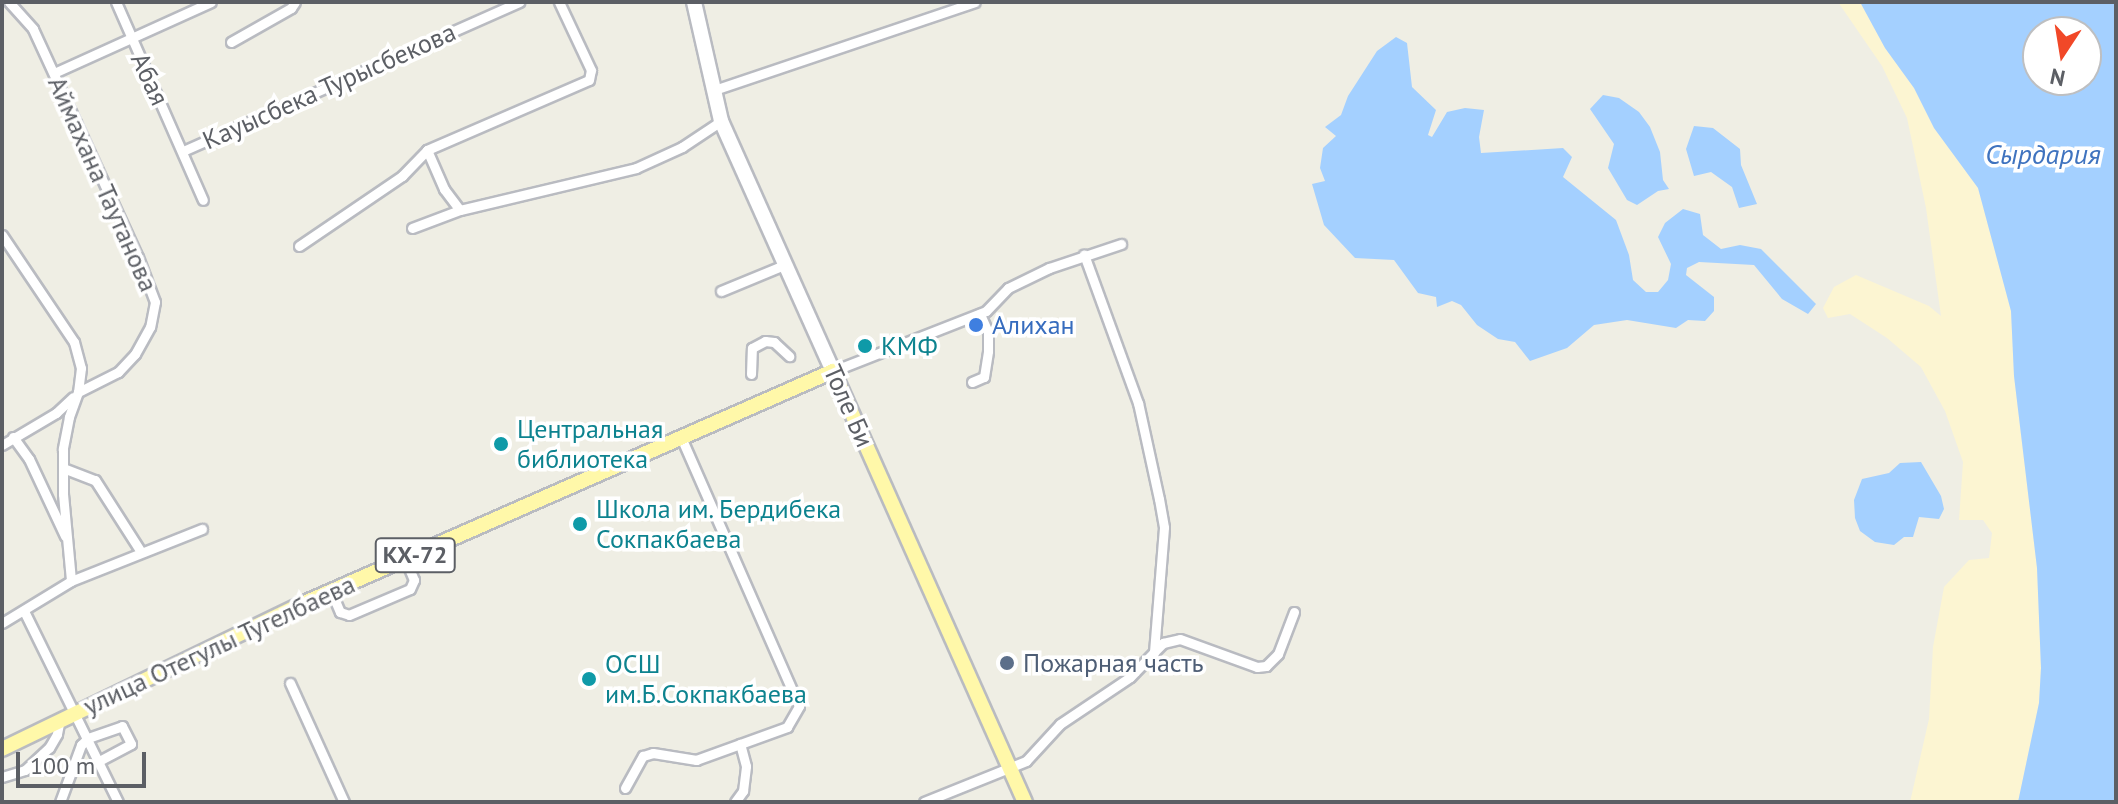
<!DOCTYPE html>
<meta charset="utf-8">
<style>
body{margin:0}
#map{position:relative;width:2118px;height:804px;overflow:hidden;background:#efeee4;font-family:"PT Sans",sans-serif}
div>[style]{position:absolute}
.sand>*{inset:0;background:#fcf5d2}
.water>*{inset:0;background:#a4d0ff}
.roads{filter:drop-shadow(2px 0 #b9bbc1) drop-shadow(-2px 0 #b9bbc1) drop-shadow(0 2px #b9bbc1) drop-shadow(0 -2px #b9bbc1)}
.street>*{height:9px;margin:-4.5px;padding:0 4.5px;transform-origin:4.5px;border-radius:4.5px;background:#fff}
.secondary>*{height:14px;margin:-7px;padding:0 7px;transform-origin:7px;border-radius:7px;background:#fff}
.primary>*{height:14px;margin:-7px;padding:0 7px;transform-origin:7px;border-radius:7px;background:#fff8a9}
.dots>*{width:22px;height:22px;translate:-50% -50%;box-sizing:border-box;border:4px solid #fff;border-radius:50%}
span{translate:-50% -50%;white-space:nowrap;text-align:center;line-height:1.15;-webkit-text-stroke:7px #fff;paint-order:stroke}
.shield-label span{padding:2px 6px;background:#fff;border:2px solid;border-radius:6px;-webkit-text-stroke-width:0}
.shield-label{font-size:24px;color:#5c5f65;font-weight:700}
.street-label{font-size:26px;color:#5c5f65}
.shop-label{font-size:26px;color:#366cbe}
.left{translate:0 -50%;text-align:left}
.culture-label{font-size:26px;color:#0d838f}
.service-label{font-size:26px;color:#4e5e75}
.water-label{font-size:28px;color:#3f73bf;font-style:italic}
.frame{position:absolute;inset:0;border:4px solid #5c5f65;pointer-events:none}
.north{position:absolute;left:2022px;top:16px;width:80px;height:80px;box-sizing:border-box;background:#fff;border:2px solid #bebfc1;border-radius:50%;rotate:192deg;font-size:22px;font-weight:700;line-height:32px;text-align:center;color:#5c5f65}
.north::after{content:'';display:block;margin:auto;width:28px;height:36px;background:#f14828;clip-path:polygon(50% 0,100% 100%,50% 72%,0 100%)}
.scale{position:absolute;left:16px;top:752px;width:130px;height:36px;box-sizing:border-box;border:4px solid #5c5f65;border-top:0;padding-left:10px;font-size:24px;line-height:28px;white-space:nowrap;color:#5c5f65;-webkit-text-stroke:6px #fff;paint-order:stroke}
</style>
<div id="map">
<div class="sand">
<i style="clip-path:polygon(1838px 2px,1860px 2px,1885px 48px,1914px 88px,1934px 128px,1978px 188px,2011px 311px,2014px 376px,2037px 568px,2041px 668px,2039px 703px,2018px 802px,1910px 802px,1929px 719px,1933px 647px,1944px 587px,1969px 560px,1989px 558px,1992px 533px,1983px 520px,1959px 520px,1963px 462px,1945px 411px,1921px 367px,1887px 338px,1850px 314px,1828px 318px,1823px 308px,1834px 287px,1856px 275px,1929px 306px,1941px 316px,1926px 208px,1907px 118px,1882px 66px)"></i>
</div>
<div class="water">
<i style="clip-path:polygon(evenodd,1860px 2px,2116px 2px,2116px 802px,2018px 802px,2039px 703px,2041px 668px,2037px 568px,2014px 376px,2011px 311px,1978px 188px,1934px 128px,1914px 88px,1885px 48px,1860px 2px,2086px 32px,2086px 80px,2038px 80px,2038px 32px,2086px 32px)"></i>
<i style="clip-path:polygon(1396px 37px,1407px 43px,1412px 87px,1436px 110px,1428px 135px,1432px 137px,1447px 112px,1465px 108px,1484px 110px,1479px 137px,1481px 153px,1563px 148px,1572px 157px,1563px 177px,1616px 220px,1629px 255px,1633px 280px,1646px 292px,1658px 292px,1668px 280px,1671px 264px,1658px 237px,1665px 223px,1683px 209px,1700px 214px,1703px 235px,1721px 249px,1740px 245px,1761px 249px,1816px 304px,1808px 314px,1782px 299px,1754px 265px,1699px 262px,1687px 268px,1686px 275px,1714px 297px,1714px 311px,1705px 321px,1688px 320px,1676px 328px,1627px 320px,1594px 325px,1567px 348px,1530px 361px,1515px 342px,1498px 339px,1477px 325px,1461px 305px,1452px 301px,1437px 307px,1436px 297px,1418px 293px,1394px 260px,1355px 258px,1324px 225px,1312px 184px,1325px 181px,1320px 168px,1323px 148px,1336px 136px,1325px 127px,1341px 115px,1348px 96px,1377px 51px)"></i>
<i style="clip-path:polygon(1603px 95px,1619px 98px,1639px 112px,1650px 127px,1660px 152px,1663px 180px,1669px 189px,1658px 191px,1637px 205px,1627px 200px,1608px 168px,1614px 144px,1590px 109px)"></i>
<i style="clip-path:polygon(1694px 126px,1713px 128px,1740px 149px,1741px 165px,1757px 204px,1739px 208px,1732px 187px,1711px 172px,1694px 176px,1686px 149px)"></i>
<i style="clip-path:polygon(1921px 462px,1941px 496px,1944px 509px,1939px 519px,1919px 517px,1913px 537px,1904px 537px,1894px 545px,1875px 542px,1860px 531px,1855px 518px,1854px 500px,1862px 479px,1889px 473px,1900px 463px)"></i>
</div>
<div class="roads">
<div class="street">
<i style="left:9px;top:2px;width:36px;rotate:48deg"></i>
<i style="left:33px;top:29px;width:251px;rotate:65.3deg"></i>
<i style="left:138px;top:257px;width:48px;rotate:69.3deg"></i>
<i style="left:155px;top:302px;width:25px;rotate:101deg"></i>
<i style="left:150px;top:327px;width:31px;rotate:119deg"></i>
<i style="left:135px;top:354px;width:25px;rotate:133deg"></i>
<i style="left:118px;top:372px;width:45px;rotate:153.4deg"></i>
<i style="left:78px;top:392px;width:27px;rotate:110deg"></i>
<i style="left:69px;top:417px;width:33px;rotate:101deg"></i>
<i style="left:63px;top:449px;width:45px;rotate:90deg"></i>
<i style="left:63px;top:494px;width:87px;rotate:84.7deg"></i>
<i style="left:116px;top:2px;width:216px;rotate:66.3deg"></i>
<i style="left:231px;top:42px;width:69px;rotate:-29.5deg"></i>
<i style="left:291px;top:8px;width:7px;rotate:-56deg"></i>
<i style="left:54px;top:73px;width:172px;rotate:-24.3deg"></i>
<i style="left:714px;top:90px;width:275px;rotate:-18.6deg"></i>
<i style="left:427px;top:150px;width:43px;rotate:66.4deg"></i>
<i style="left:444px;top:189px;width:26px;rotate:53deg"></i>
<i style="left:183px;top:151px;width:368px;rotate:-23.9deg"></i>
<i style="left:412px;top:228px;width:51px;rotate:-20.6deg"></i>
<i style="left:460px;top:210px;width:181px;rotate:-13.4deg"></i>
<i style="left:636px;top:168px;width:51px;rotate:-24.5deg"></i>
<i style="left:682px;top:147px;width:47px;rotate:-33.7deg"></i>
<i style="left:2px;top:235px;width:129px;rotate:56.1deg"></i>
<i style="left:74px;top:342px;width:27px;rotate:75deg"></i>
<i style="left:81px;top:368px;width:24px;rotate:97deg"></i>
<i style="left:299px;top:246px;width:125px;rotate:-34.2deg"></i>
<i style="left:402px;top:176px;width:36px;rotate:-46deg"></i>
<i style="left:427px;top:150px;width:176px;rotate:-23.4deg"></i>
<i style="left:589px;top:80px;width:10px;rotate:-79deg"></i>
<i style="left:591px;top:70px;width:75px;rotate:-115.2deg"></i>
<i style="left:721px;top:291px;width:68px;rotate:-22.4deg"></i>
<i style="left:833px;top:371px;width:164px;rotate:-21.4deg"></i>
<i style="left:986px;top:311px;width:32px;rotate:-46deg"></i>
<i style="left:1008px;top:288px;width:46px;rotate:-26deg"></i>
<i style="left:1049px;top:268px;width:76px;rotate:-18.4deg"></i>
<i style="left:751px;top:374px;width:26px;rotate:-88deg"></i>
<i style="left:752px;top:348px;width:15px;rotate:-28deg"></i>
<i style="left:765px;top:341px;width:9px;rotate:6deg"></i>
<i style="left:774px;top:342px;width:21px;rotate:43deg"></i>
<i style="left:972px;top:382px;width:13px;rotate:-23deg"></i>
<i style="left:984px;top:377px;width:26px;rotate:-81deg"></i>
<i style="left:988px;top:351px;width:19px;rotate:-90deg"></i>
<i style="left:988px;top:332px;width:20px;rotate:-114deg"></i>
<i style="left:13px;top:437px;width:27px;rotate:54deg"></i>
<i style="left:29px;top:459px;width:85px;rotate:64.9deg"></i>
<i style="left:2px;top:445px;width:63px;rotate:-30.7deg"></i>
<i style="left:56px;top:413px;width:23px;rotate:-43deg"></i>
<i style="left:63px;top:468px;width:34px;rotate:21deg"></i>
<i style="left:95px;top:480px;width:85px;rotate:57.4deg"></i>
<i style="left:331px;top:591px;width:23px;rotate:67deg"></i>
<i style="left:340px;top:612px;width:9px;rotate:18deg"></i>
<i style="left:349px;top:615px;width:66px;rotate:-23.1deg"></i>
<i style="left:410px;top:589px;width:10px;rotate:-66deg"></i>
<i style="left:414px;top:580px;width:23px;rotate:-113deg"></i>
<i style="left:24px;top:611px;width:213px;rotate:63.8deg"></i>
<i style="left:2px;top:623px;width:81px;rotate:-31.3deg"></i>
<i style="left:71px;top:581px;width:141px;rotate:-21.7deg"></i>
<i style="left:1154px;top:652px;width:13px;rotate:-45deg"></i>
<i style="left:1163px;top:643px;width:17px;rotate:-13deg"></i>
<i style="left:1180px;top:639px;width:82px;rotate:20deg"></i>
<i style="left:1257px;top:667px;width:9px;rotate:-6deg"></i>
<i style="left:1266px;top:666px;width:17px;rotate:-45deg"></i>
<i style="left:1278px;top:654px;width:45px;rotate:-69.1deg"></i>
<i style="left:290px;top:683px;width:131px;rotate:65.6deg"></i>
<i style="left:2px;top:777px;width:24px;rotate:-17deg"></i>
<i style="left:25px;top:770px;width:33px;rotate:-43deg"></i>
<i style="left:49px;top:748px;width:16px;rotate:-60deg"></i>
<i style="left:57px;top:734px;width:15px;rotate:-79deg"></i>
<i style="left:625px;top:788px;width:37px;rotate:-61deg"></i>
<i style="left:643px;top:756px;width:10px;rotate:-17deg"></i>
<i style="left:653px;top:753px;width:44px;rotate:9.2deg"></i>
<i style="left:696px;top:760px;width:97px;rotate:-19.9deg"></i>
<i style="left:787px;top:727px;width:24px;rotate:-60deg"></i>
<i style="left:799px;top:706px;width:292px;rotate:-113.7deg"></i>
<i style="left:60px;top:802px;width:61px;rotate:-69.8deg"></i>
<i style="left:81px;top:745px;width:10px;rotate:-45deg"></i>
<i style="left:88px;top:738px;width:36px;rotate:-19deg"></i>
<i style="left:122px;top:726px;width:20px;rotate:63deg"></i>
<i style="left:131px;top:744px;width:36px;rotate:152deg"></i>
<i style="left:735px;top:802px;width:14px;rotate:-54deg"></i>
<i style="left:743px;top:791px;width:25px;rotate:-83deg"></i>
<i style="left:746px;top:766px;width:23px;rotate:-105deg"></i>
<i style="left:924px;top:802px;width:110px;rotate:-21.9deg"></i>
<i style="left:1026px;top:761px;width:50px;rotate:-47.4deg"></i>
<i style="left:1060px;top:724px;width:84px;rotate:-33.9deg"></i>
<i style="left:1130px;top:677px;width:35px;rotate:-46deg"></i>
<i style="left:1154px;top:652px;width:125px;rotate:-85.4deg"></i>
<i style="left:1164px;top:527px;width:28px;rotate:-100deg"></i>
<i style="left:1159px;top:499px;width:98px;rotate:-102.3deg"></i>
<i style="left:1138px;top:403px;width:158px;rotate:-110deg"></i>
</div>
<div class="secondary">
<i style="left:694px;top:2px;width:122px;rotate:77.2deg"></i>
<i style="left:721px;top:121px;width:274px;rotate:65.9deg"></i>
</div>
<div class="primary">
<i style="left:2px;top:749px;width:333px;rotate:-25.8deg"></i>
<i style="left:302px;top:604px;width:580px;rotate:-23.69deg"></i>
<i style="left:833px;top:371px;width:472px;rotate:66deg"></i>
</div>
</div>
<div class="dots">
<i style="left:976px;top:325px;background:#3f7fe0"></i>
<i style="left:865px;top:346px;background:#0f9aa8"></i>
<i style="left:501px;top:444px;background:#0f9aa8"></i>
<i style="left:580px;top:524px;background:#0f9aa8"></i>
<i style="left:1007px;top:663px;background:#5c6f8a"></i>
<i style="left:589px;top:679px;background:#0f9aa8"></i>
</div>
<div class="shield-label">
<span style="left:415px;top:555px">КХ-72</span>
</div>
<div class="street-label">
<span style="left:150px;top:79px;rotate:65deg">Абая</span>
<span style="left:329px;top:86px;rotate:-24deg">Кауысбека Турысбекова</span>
<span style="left:103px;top:184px;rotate:66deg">Аймахана Таутанова</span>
<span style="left:849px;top:406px;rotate:66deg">Толе Би</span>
<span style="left:219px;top:645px;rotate:-25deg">улица Отегулы Тугелбаева</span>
</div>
<div class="shop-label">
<span class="left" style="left:992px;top:325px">Алихан</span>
</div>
<div class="culture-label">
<span class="left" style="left:881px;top:346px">КМФ</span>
<span class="left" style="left:517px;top:444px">Центральная<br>библиотека</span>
<span class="left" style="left:596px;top:524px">Школа им. Бердибека<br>Сокпакбаева</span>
<span class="left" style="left:605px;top:679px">ОСШ<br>им.Б.Сокпакбаева</span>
</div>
<div class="service-label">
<span class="left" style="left:1023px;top:663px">Пожарная часть</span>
</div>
<div class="water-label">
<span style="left:2043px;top:154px">Сырдария</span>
</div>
<div class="frame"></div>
<div class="north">N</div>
<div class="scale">100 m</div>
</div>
